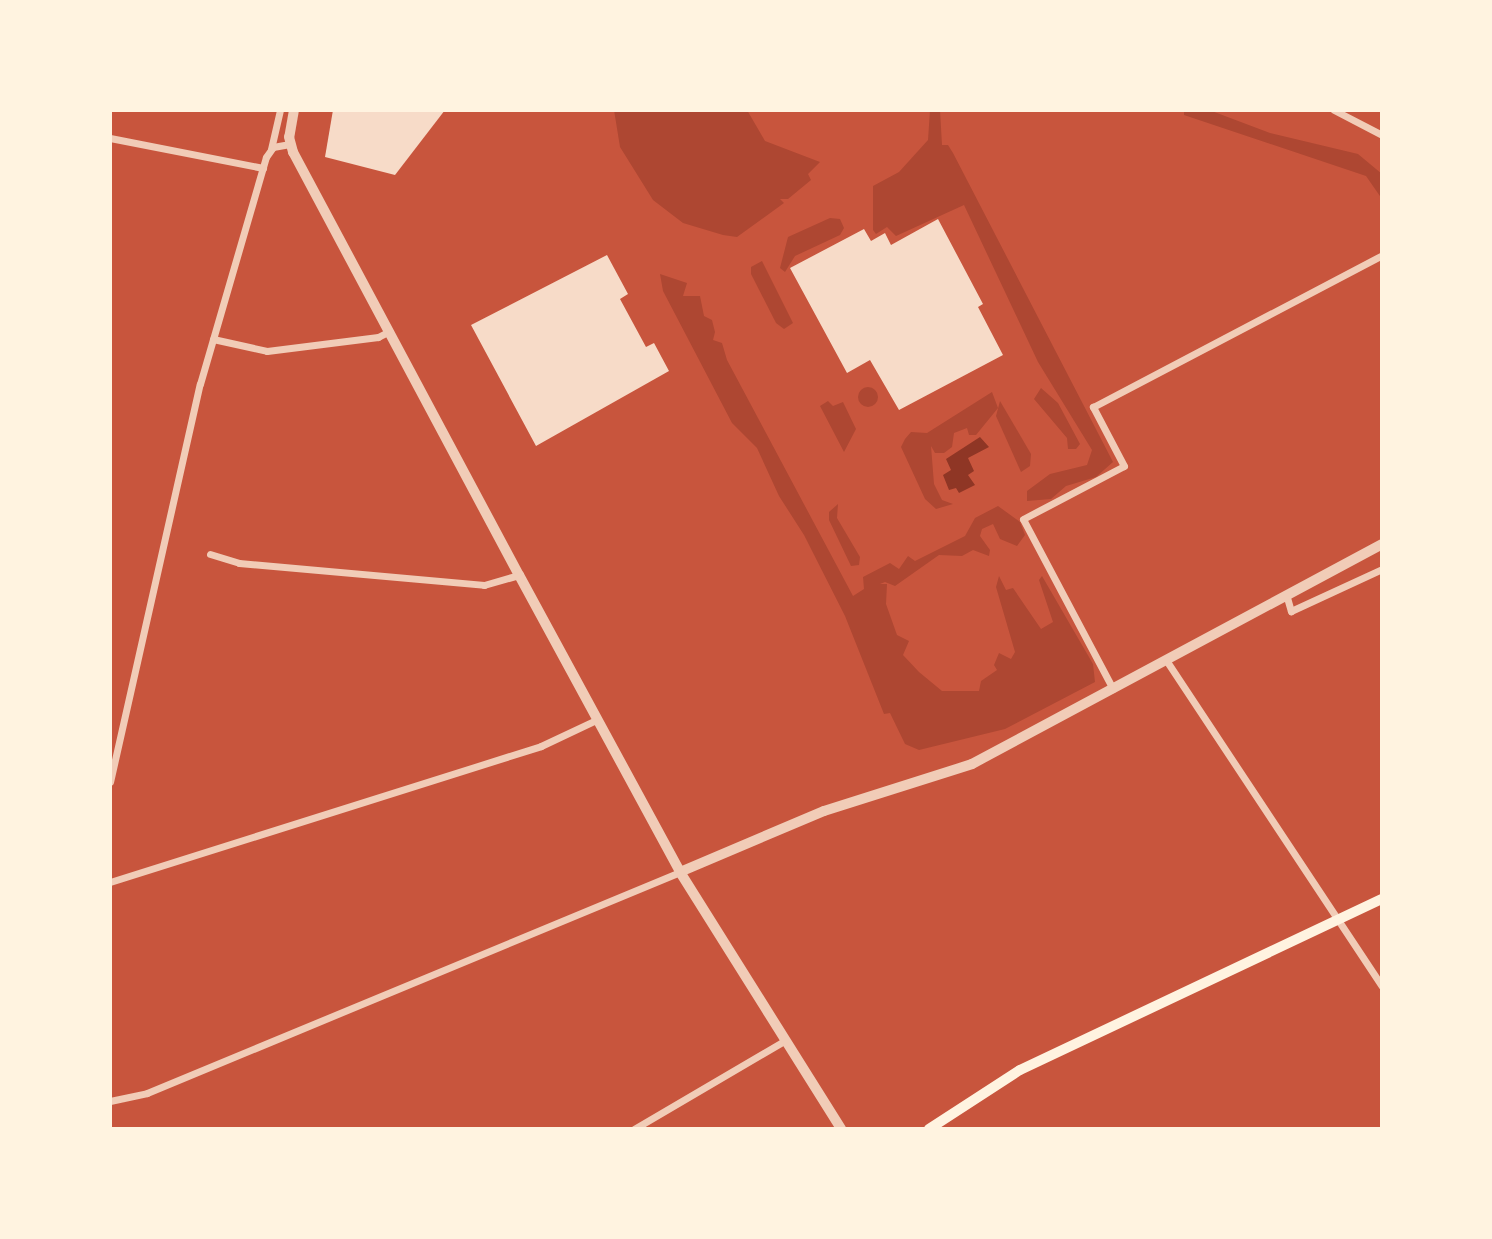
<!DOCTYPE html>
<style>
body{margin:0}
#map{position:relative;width:1492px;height:1239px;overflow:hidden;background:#c8553d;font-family:Figtree,sans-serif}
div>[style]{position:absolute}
.green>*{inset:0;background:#ae4732}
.round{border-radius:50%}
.water>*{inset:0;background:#8f3625}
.building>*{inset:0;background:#f7dbc8}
.minor>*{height:7px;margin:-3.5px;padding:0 3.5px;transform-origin:3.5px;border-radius:3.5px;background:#f1ccb7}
.tertiary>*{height:10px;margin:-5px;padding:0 5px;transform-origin:5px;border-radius:5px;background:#f1ccb7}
.secondary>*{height:10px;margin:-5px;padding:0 5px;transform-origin:5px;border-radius:5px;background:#fff3e0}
span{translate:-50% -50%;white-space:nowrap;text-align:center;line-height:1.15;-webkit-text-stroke:6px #fff3e0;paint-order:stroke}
.frame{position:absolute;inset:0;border:112px solid #fff3e0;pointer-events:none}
</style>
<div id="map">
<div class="green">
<div style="clip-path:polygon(614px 110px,747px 110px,765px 141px,820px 162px,808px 174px,811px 180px,788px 199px,780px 199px,784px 203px,737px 237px,723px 235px,683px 223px,653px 200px,620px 147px)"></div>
<div style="clip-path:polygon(930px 110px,940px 110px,942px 145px,948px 145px,953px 153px,1113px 462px,1096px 477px,1066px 486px,1051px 499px,1027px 501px,1027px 491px,1050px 474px,1087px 465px,1092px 450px,1038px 362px,964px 205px,896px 236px,887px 227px,876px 234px,873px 230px,873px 186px,899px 172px,928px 140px)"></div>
<div style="clip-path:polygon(1184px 110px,1209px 110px,1270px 133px,1358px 154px,1382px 174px,1382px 199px,1366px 176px,1184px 115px)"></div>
<div style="clip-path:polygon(830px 218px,840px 219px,844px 228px,840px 235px,795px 256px,785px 272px,780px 268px,788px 237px)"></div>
<div style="clip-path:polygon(762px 261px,793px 323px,784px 329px,776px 323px,751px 274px,751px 267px)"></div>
<div style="clip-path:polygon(660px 274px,687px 283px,683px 296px,700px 296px,704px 316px,712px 320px,715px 332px,713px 340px,722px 343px,727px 360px,853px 596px,864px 589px,863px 577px,890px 563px,899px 569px,908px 556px,915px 561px,965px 536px,975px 518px,998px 506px,1020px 522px,1025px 535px,1017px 546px,1000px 539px,993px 524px,982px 529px,980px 536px,990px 550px,989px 556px,973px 550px,962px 556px,939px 555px,895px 586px,885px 582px,880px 584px,887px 584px,886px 604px,897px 635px,909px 641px,903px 655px,919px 672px,942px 691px,979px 691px,981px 681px,997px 670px,994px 665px,999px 653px,1011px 659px,1015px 652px,996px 587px,999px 576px,1006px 590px,1013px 588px,1041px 629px,1053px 622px,1039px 580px,1042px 576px,1093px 664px,1095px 682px,1005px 729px,919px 750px,905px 744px,890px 713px,884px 714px,845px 616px,804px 535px,779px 496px,757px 448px,732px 423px,663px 291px)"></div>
<div class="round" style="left:858px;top:387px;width:20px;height:20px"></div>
<div style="clip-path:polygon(1041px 388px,1058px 403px,1080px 444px,1076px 449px,1068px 449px,1067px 438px,1034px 399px)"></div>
<div style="clip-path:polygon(992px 392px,998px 408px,976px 435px,969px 435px,967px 428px,954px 433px,952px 447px,944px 453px,935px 453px,931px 446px,934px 484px,942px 500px,953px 504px,936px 509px,925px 499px,901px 447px,905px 439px,911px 432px,927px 433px)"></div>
<div style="clip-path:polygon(828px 401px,833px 406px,843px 402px,856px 429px,844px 452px,820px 406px)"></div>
<div style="clip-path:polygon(1000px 401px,1031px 454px,1030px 466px,1021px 472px,996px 416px)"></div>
<div style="clip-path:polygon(838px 504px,837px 518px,860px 557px,859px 565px,851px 566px,829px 520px,829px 512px)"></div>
</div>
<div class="water">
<div style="clip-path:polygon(980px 437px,989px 447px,968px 458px,974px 471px,968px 475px,975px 485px,959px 493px,956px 488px,949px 490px,943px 475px,951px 470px,946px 459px)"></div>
</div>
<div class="building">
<div style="clip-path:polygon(333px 110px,445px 110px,395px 175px,325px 157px)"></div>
<div style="clip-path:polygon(938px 219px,983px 304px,978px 307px,1003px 355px,899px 410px,870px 360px,847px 373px,790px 268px,864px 229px,871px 241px,885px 233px,891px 245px)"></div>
<div style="clip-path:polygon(607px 255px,628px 294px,620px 299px,646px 347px,654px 343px,669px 371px,536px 446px,471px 325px)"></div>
</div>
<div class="minor">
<div style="left:1334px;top:110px;width:54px;rotate:27.5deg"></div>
<div style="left:110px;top:138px;width:156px;rotate:11.1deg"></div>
<div style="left:271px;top:149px;width:40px;rotate:-77deg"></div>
<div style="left:213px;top:339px;width:55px;rotate:12.5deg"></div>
<div style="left:267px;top:351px;width:112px;rotate:-7.2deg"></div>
<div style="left:378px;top:337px;width:13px;rotate:-27deg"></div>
<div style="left:210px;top:554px;width:30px;rotate:17deg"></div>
<div style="left:239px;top:563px;width:246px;rotate:5.1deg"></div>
<div style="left:484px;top:585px;width:36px;rotate:-16deg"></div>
<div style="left:1286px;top:594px;width:18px;rotate:74deg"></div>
<div style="left:1291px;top:611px;width:100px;rotate:-24.8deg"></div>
<div style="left:1166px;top:660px;width:391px;rotate:56.5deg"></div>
<div style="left:1113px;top:689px;width:192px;rotate:-117.9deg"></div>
<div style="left:1023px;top:519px;width:114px;rotate:-27.7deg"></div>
<div style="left:1124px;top:466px;width:67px;rotate:-117.7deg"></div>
<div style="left:1093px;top:407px;width:327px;rotate:-27.7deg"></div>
<div style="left:110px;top:782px;width:408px;rotate:-77.3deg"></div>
<div style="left:200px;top:384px;width:236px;rotate:-73.8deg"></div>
<div style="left:266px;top:157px;width:12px;rotate:-55deg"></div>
<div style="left:273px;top:147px;width:17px;rotate:-10deg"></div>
<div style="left:110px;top:882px;width:452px;rotate:-17.5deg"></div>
<div style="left:541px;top:746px;width:63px;rotate:-25.3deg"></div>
<div style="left:110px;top:1101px;width:38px;rotate:-12deg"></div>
<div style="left:147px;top:1093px;width:577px;rotate:-22.52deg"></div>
<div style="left:634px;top:1129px;width:174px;rotate:-30.4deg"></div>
</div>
<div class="tertiary">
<div style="left:294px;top:110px;width:27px;rotate:100deg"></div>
<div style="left:289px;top:137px;width:16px;rotate:75deg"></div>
<div style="left:293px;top:152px;width:480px;rotate:61.9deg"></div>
<div style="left:519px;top:575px;width:338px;rotate:61.5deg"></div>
<div style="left:680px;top:872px;width:303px;rotate:57.9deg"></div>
<div style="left:680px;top:872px;width:156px;rotate:-23deg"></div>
<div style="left:824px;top:811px;width:155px;rotate:-17.6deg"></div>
<div style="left:972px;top:764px;width:465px;rotate:-28.2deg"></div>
</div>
<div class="secondary">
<div style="left:929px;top:1129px;width:108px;rotate:-33deg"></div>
<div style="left:1020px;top:1070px;width:400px;rotate:-25.3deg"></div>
</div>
<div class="frame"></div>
</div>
